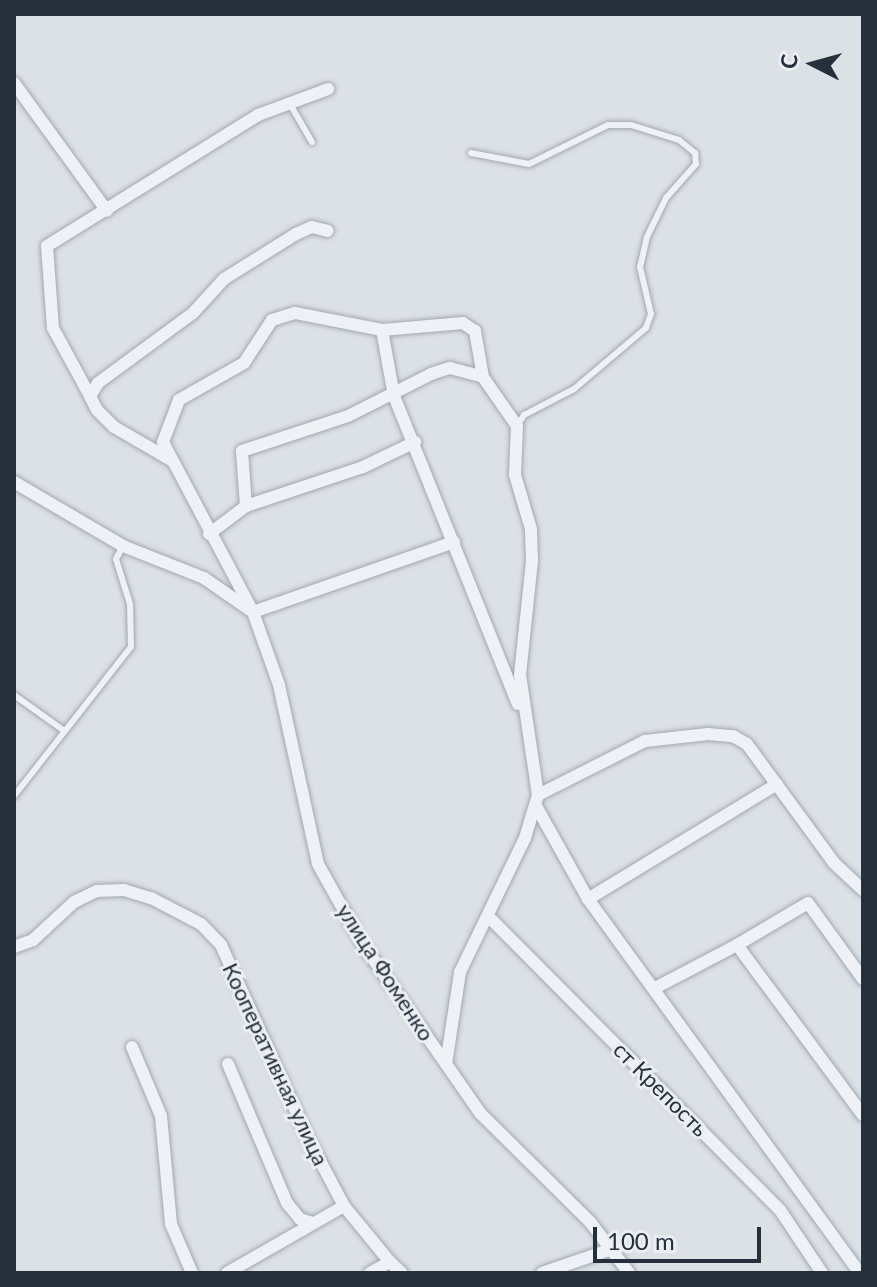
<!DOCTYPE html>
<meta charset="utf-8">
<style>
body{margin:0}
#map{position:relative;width:877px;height:1287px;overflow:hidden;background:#dce1e6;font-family:Lato,sans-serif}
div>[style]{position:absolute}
.roads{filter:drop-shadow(0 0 2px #a2a8b0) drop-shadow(0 0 2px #a2a8b0)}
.service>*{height:6px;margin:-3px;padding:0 3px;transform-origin:3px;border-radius:3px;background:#eef1f5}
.minor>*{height:12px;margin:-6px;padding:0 6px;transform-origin:6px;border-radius:6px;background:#eef1f5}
span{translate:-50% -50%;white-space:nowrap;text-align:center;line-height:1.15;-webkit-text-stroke:6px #ebeff4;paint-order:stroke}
.street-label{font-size:22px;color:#262f3c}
.frame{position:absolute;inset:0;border:16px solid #262f3c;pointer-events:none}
.north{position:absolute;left:773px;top:24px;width:80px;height:80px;-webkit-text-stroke:6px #ebeff4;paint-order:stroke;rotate:276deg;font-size:22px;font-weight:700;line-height:32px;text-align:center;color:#262f3c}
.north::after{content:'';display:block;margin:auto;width:28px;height:36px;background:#262f3c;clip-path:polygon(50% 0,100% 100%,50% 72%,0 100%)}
.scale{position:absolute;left:593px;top:1227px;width:168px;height:36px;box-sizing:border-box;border:4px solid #262f3c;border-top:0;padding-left:10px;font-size:24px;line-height:28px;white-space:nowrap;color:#262f3c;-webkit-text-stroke:6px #ebeff4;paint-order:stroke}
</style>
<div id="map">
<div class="roads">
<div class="service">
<div style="left:290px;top:104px;width:44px;rotate:59.9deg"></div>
<div style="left:471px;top:153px;width:59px;rotate:10.7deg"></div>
<div style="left:529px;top:164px;width:88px;rotate:-26.3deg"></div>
<div style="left:608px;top:125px;width:23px"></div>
<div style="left:631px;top:125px;width:50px;rotate:17.4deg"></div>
<div style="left:679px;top:140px;width:21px;rotate:39deg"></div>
<div style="left:695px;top:153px;width:11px;rotate:85deg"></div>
<div style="left:696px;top:164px;width:45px;rotate:131.4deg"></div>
<div style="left:666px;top:198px;width:43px;rotate:116deg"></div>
<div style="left:647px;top:237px;width:31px;rotate:103deg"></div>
<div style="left:640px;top:267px;width:48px;rotate:76.8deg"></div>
<div style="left:651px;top:314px;width:15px;rotate:110deg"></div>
<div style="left:646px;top:328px;width:94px;rotate:139.7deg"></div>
<div style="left:574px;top:389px;width:56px;rotate:152.5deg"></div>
<div style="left:524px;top:415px;width:13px;rotate:122deg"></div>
<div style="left:14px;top:695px;width:60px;rotate:35.5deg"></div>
<div style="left:14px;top:796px;width:189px;rotate:-51.9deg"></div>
<div style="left:131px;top:647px;width:43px;rotate:-91.3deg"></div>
<div style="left:130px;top:604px;width:47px;rotate:-107.3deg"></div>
<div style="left:116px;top:559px;width:15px;rotate:-62deg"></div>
</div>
<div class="minor">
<div style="left:14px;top:83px;width:158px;rotate:54deg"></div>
<div style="left:382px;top:330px;width:67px;rotate:79.7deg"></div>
<div style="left:394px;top:396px;width:332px;rotate:68.1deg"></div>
<div style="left:90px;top:396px;width:77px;rotate:-118.6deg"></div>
<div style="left:53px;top:328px;width:82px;rotate:-94.2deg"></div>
<div style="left:47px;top:246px;width:248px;rotate:-31.8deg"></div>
<div style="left:258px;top:115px;width:75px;rotate:-20.4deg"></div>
<div style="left:171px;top:460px;width:66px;rotate:-149.9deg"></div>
<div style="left:114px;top:427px;width:24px;rotate:-135deg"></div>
<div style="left:97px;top:410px;width:16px;rotate:-117deg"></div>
<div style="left:90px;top:396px;width:15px;rotate:-58deg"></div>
<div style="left:98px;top:383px;width:118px;rotate:-36.4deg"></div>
<div style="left:193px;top:313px;width:46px;rotate:-47.6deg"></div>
<div style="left:224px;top:279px;width:85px;rotate:-32deg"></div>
<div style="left:296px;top:234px;width:17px;rotate:-24deg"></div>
<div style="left:312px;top:227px;width:16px;rotate:14deg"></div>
<div style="left:14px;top:482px;width:126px;rotate:30.4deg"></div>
<div style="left:123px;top:546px;width:87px;rotate:21.6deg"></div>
<div style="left:204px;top:578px;width:56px;rotate:34.8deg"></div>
<div style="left:246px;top:506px;width:55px;rotate:-94.2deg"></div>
<div style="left:242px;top:451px;width:112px;rotate:-18.3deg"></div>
<div style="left:348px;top:416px;width:93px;rotate:-26.8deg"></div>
<div style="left:431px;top:374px;width:20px;rotate:-18deg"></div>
<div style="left:450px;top:368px;width:34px;rotate:15deg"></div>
<div style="left:209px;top:534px;width:46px;rotate:-37.1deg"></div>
<div style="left:246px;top:506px;width:123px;rotate:-18.4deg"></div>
<div style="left:363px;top:467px;width:58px;rotate:-25.7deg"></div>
<div style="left:253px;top:612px;width:213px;rotate:-19.2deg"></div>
<div style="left:538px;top:795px;width:121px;rotate:-98.5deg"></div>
<div style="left:520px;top:675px;width:116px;rotate:-84deg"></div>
<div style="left:532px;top:560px;width:31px;rotate:-92deg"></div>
<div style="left:531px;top:529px;width:56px;rotate:-106.5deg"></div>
<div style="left:515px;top:475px;width:49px;rotate:-87.7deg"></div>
<div style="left:517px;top:426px;width:60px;rotate:-124.8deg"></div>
<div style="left:483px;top:377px;width:47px;rotate:-99.9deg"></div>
<div style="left:475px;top:331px;width:14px;rotate:-146deg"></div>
<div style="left:463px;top:323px;width:81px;rotate:175.1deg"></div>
<div style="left:382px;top:330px;width:89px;rotate:-168.9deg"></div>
<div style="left:295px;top:313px;width:24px;rotate:163deg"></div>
<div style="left:272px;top:320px;width:51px;rotate:123.1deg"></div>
<div style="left:244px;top:363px;width:75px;rotate:150.4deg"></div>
<div style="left:179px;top:400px;width:45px;rotate:110.9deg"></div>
<div style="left:163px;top:442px;width:192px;rotate:62.1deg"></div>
<div style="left:253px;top:612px;width:77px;rotate:70.4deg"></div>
<div style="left:279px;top:685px;width:183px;rotate:77.7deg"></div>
<div style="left:318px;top:864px;width:90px;rotate:60.9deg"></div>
<div style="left:362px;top:943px;width:207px;rotate:55.2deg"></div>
<div style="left:480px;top:1113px;width:156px;rotate:44.7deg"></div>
<div style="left:591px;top:1223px;width:63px;rotate:52.8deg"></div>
<div style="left:536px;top:806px;width:107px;rotate:60.8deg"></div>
<div style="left:588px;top:899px;width:462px;rotate:54deg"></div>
<div style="left:588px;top:899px;width:221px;rotate:-31.3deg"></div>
<div style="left:488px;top:916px;width:414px;rotate:45.2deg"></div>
<div style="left:780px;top:1210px;width:76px;rotate:56.3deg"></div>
<div style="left:737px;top:945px;width:82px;rotate:-30.6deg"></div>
<div style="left:808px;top:903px;width:94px;rotate:54.1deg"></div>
<div style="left:14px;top:947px;width:20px;rotate:-20deg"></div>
<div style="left:33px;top:940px;width:56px;rotate:-42.8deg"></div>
<div style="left:74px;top:902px;width:25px;rotate:-26deg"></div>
<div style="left:97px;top:891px;width:27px;rotate:-2deg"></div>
<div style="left:124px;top:890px;width:28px;rotate:17deg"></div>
<div style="left:151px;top:898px;width:56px;rotate:27.5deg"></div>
<div style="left:201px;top:924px;width:29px;rotate:46deg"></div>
<div style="left:221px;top:945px;width:212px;rotate:65.7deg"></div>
<div style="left:308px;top:1138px;width:77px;rotate:62.1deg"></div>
<div style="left:344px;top:1206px;width:72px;rotate:50.6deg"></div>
<div style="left:655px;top:988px;width:93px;rotate:-27.7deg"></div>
<div style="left:737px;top:945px;width:212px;rotate:53.5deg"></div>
<div style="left:132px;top:1047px;width:75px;rotate:67.2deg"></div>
<div style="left:161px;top:1116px;width:108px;rotate:84.7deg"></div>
<div style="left:171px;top:1224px;width:53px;rotate:66.8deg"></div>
<div style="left:228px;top:1064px;width:151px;rotate:67deg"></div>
<div style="left:287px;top:1203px;width:21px;rotate:51deg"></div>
<div style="left:300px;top:1219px;width:13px;rotate:18deg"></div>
<div style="left:446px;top:1064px;width:93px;rotate:-81.3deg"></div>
<div style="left:460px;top:972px;width:149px;rotate:-64.1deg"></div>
<div style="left:525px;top:838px;width:45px;rotate:-73.2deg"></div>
<div style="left:538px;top:795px;width:120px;rotate:-26.8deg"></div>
<div style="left:645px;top:741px;width:63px;rotate:-6.3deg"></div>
<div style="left:708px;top:734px;width:25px;rotate:5deg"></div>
<div style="left:733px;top:736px;width:16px;rotate:30deg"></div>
<div style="left:747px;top:744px;width:147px;rotate:53.8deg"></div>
<div style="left:834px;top:863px;width:40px;rotate:43deg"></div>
<div style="left:227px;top:1273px;width:135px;rotate:-29.8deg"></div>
<div style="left:370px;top:1273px;width:23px;rotate:-29deg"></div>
<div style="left:390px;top:1262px;width:16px;rotate:43deg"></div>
<div style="left:542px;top:1273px;width:74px;rotate:-18.9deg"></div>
</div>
</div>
<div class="street-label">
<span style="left:386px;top:972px;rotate:57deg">улица Фоменко</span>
<span style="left:276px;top:1064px;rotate:65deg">Кооперативная улица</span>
<span style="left:661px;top:1089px;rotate:45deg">ст Крепость</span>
</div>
<div class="frame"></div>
<div class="north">С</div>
<div class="scale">100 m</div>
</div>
